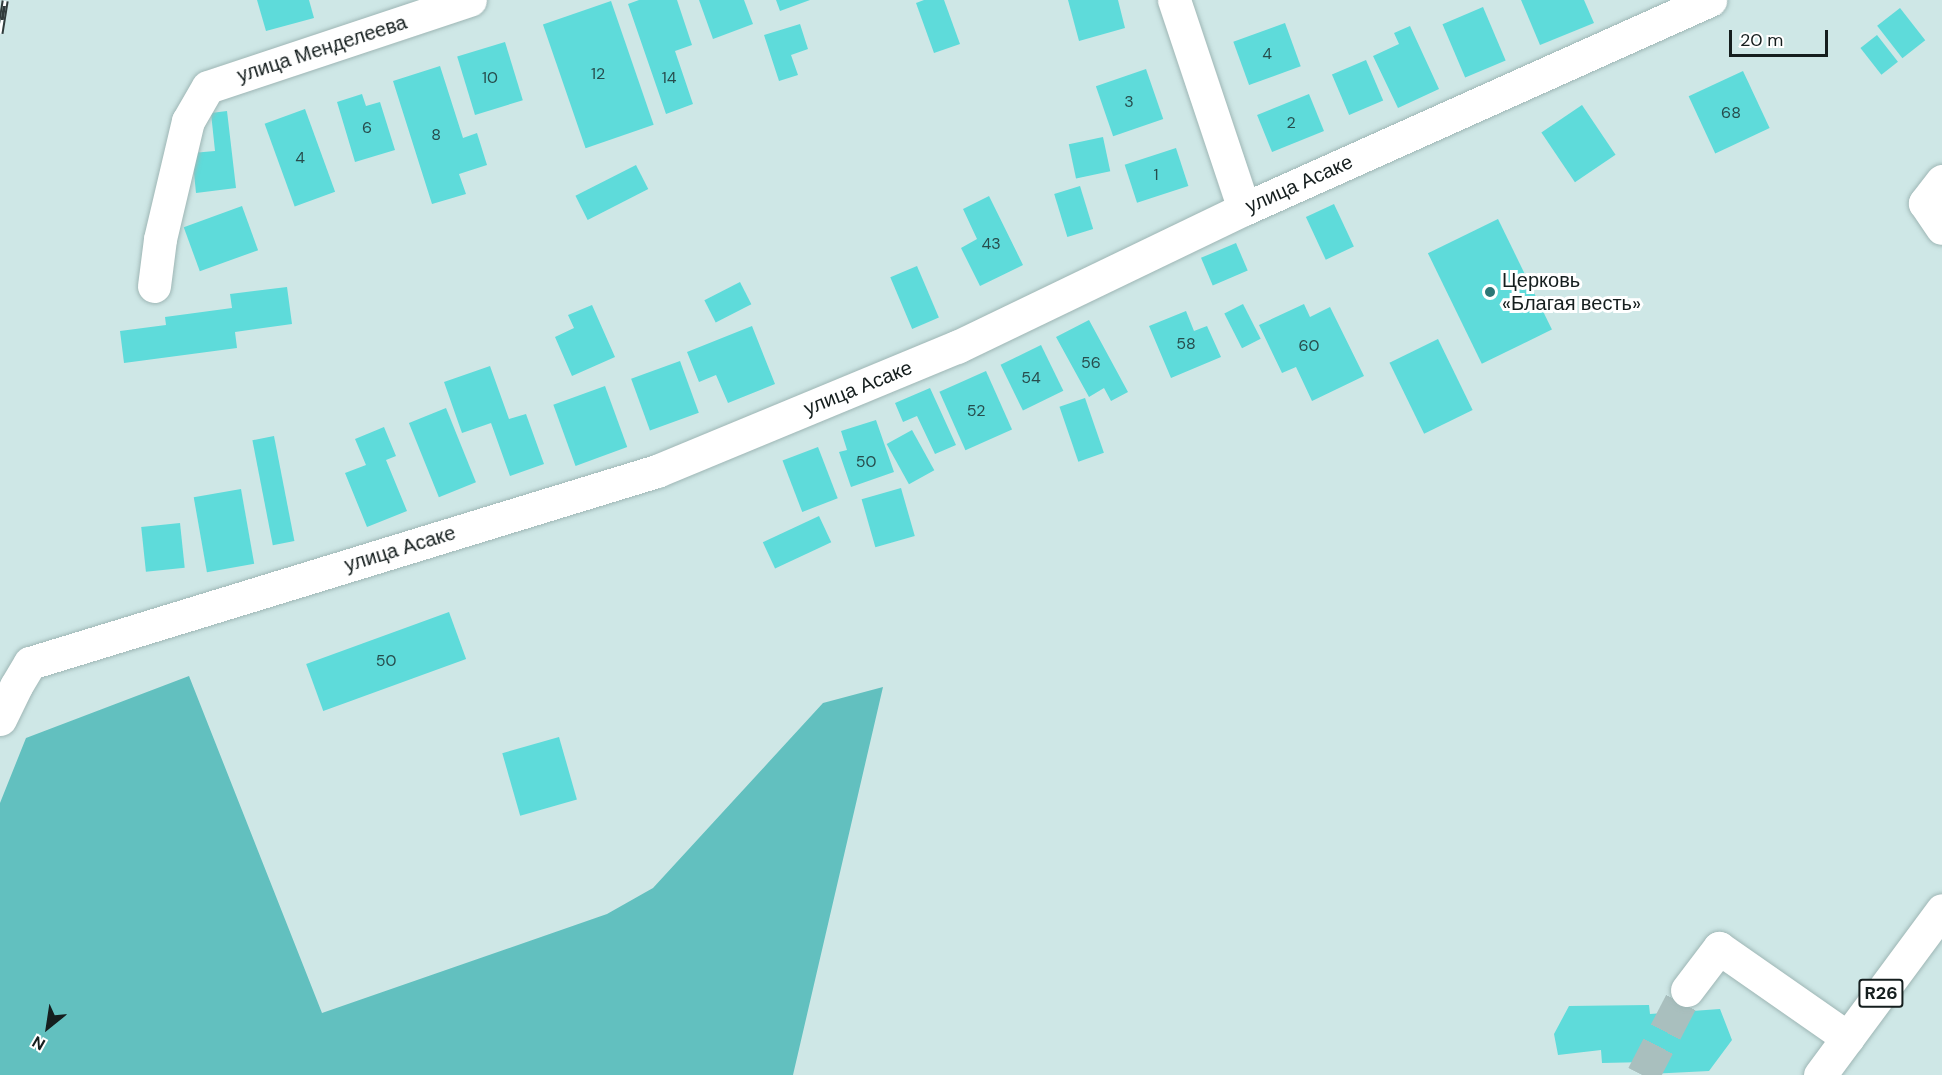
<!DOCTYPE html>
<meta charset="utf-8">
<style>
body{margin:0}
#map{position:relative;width:1942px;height:1075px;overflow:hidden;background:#cee7e6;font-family:"DM Sans",sans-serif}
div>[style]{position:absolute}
.green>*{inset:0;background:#62c0bf}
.building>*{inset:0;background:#5edbda;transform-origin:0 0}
.minor-tunnel>*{height:33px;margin-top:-16.5px;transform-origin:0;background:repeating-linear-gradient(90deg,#a9bfbe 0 33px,transparent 0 49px)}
.roads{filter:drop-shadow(0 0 2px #9eb6b5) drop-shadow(0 0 2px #9eb6b5)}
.minor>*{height:33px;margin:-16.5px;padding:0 16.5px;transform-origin:16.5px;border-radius:16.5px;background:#fff}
.major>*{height:33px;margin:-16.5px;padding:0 16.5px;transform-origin:16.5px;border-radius:16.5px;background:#fff}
.rail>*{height:7px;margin-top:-3.5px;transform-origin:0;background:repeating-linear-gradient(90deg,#fff 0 14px,#303b3b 0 28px);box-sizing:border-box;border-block:2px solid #303b3b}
.dots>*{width:16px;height:16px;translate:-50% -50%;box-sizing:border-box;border:3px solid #fff;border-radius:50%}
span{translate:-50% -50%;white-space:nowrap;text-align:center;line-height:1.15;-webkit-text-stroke:6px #fff;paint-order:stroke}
.number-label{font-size:16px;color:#274d4d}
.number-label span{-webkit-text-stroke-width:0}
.shield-label span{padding:2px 4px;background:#fff;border:2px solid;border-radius:4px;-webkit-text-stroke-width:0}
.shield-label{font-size:18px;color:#151e1e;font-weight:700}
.street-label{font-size:20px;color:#151e1e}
.poi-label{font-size:20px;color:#151e1e}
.left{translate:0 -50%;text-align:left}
.north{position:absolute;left:18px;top:997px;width:60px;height:60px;-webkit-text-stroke:4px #fff;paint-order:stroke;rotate:210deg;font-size:16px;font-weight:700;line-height:24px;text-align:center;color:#151e1e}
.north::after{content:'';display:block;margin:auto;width:21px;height:27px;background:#151e1e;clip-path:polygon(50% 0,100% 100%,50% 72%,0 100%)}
.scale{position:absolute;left:1729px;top:30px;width:99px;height:27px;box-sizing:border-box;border:3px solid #151e1e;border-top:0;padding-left:8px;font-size:18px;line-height:21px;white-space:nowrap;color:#151e1e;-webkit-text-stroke:4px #fff;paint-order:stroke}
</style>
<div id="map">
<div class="green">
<div style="clip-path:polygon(189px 676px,322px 1013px,607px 914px,653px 888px,823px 703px,883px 687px,793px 1075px,0 1075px,0 803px,26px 738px)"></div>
</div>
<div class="building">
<div style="clip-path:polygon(257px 0,309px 0,314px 18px,266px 31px)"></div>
<div style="clip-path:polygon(639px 0,677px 0,692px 45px,675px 51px,693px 104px,666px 114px,628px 4px)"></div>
<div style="clip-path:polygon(699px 0,744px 0,753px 24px,713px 39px)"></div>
<div style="clip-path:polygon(776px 0,810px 0,780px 11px)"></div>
<div style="clip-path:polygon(924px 0,944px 0,960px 44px,934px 53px,916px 3px)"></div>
<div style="clip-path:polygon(1068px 0,1118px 0,1125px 28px,1079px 41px)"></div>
<div style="clip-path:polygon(1521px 0,1584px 0,1594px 23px,1540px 45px)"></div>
<div style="left:611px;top:1px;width:131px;height:72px;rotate:71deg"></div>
<div style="left:1483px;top:7px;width:58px;height:44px;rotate:67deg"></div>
<div style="left:1900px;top:8px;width:41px;height:29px;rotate:52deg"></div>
<div style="left:1285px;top:23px;width:46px;height:55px;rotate:70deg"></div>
<div style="clip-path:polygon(800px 24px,808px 49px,791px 55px,798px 75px,779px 81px,764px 35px)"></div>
<div style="clip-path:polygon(1410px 26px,1439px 89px,1398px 108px,1373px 56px,1399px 44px,1394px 33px)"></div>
<div style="left:1877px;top:35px;width:34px;height:21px;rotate:52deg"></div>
<div style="left:505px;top:42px;width:61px;height:50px;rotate:73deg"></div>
<div style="left:1366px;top:60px;width:44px;height:37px;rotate:67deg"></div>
<div style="clip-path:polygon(440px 66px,463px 138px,477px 133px,487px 165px,459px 174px,466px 194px,432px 204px,393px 81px)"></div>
<div style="left:1146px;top:69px;width:53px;height:53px;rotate:71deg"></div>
<div style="left:1743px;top:71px;width:63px;height:60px;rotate:65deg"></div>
<div style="clip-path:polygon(362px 94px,366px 106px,380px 102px,395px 150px,355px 162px,337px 102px)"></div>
<div style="left:1309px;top:94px;width:40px;height:56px;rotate:68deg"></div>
<div style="left:1582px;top:105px;width:60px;height:49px;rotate:56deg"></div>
<div style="left:305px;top:109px;width:88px;height:43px;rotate:70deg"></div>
<div style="clip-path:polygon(227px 111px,236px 188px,196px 193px,192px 153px,215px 151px,211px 113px)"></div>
<div style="left:1103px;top:137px;width:35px;height:35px;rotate:78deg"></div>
<div style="left:1176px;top:148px;width:40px;height:54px;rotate:72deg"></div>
<div style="left:636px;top:165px;width:27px;height:68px;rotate:63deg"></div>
<div style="left:1080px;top:186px;width:45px;height:27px;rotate:73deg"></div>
<div style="clip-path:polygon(989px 196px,1023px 265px,980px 286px,961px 248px,977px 239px,963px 209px)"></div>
<div style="left:1334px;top:204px;width:47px;height:31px;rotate:65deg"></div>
<div style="left:242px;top:206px;width:47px;height:62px;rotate:70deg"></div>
<div style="left:1498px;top:219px;width:123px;height:78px;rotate:64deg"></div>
<div style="left:1236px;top:243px;width:30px;height:38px;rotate:67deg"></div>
<div style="left:917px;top:266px;width:56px;height:29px;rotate:67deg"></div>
<div style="left:740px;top:282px;width:25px;height:40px;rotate:63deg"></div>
<div style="clip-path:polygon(287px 287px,292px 324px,235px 332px,237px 348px,124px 363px,120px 331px,166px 325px,165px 317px,232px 308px,230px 294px)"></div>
<div style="left:1243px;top:304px;width:39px;height:21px;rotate:63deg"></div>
<div style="clip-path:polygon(1304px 304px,1310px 317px,1330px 307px,1364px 376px,1312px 401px,1296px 367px,1282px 373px,1259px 325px)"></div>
<div style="clip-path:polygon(592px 305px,615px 357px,572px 376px,555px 337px,574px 328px,568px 315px)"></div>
<div style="clip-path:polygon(1186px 311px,1194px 331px,1207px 326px,1221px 357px,1171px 378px,1149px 326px)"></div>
<div style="clip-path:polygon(1089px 320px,1128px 392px,1111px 401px,1104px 388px,1089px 397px,1056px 337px)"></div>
<div style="clip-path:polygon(752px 326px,775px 384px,728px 403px,716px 375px,699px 382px,687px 352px)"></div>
<div style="left:1438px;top:339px;width:79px;height:54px;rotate:64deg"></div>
<div style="left:1041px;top:345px;width:51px;height:45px;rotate:64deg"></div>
<div style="left:680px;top:361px;width:55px;height:52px;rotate:70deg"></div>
<div style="clip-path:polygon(490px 366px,509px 419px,526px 414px,544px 464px,510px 476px,491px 423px,462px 433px,444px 382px)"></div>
<div style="left:986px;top:371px;width:64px;height:51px;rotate:66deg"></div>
<div style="left:605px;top:386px;width:65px;height:55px;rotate:70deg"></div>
<div style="clip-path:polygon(930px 388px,956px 445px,935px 454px,917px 416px,903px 422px,895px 403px)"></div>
<div style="left:1085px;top:398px;width:58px;height:27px;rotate:71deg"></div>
<div style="left:446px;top:408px;width:80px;height:40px;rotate:68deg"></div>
<div style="clip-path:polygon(876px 420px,894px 472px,851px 487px,839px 452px,847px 450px,841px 431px)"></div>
<div style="clip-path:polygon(384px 427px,396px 456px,386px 460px,407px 511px,367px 527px,345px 473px,366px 465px,355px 439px)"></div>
<div style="left:912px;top:430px;width:46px;height:29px;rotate:61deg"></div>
<div style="left:274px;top:436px;width:107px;height:22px;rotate:79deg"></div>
<div style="left:818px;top:447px;width:55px;height:38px;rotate:69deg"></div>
<div style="left:901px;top:488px;width:50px;height:41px;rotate:74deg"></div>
<div style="left:241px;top:489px;width:76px;height:48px;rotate:80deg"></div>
<div style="left:819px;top:516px;width:29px;height:62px;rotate:65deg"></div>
<div style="left:180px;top:523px;width:45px;height:39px;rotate:84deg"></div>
<div style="left:449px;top:612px;width:50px;height:152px;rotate:70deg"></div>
<div style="left:559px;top:737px;width:65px;height:59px;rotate:74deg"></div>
<div style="clip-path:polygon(1649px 1005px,1650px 1014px,1720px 1009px,1732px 1040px,1709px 1071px,1649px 1074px,1647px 1062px,1602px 1063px,1601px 1050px,1558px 1055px,1554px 1034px,1569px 1006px)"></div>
</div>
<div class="minor-tunnel">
<div style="left:1643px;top:1075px;width:96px;rotate:-62.6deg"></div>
</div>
<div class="roads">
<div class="minor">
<div style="left:1174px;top:0;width:220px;rotate:71.5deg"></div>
<div style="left:1942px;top:181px;width:28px;rotate:128deg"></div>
<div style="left:1925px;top:203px;width:30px;rotate:56deg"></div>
<div style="left:154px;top:286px;width:47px;rotate:-82.7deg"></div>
<div style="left:160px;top:239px;width:121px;rotate:-76.7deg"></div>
<div style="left:188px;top:121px;width:39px;rotate:-60deg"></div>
<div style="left:208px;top:87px;width:276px;rotate:-18.4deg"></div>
<div style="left:0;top:719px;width:37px;rotate:-64deg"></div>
<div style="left:16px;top:686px;width:27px;rotate:-59deg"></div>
<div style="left:30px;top:663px;width:656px;rotate:-17.03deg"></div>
<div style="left:657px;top:471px;width:325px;rotate:-22.5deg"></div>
<div style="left:957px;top:347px;width:318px;rotate:-25.7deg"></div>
<div style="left:1244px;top:209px;width:511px;rotate:-24.16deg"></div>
<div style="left:1687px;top:990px;width:53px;rotate:-52.7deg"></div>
<div style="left:1719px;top:948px;width:157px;rotate:34.9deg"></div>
</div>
<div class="major">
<div style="left:1820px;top:1075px;width:205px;rotate:-53.5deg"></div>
</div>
</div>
<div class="rail">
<div style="left:0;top:33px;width:33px;rotate:-81deg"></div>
</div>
<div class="dots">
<div style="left:1490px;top:292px;background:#2c7675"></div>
</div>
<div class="number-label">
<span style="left:1267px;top:54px">4</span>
<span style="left:598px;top:74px">12</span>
<span style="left:490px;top:78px">10</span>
<span style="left:669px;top:78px">14</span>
<span style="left:1129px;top:102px">3</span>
<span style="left:1731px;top:113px">68</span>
<span style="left:1291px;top:123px">2</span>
<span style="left:367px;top:128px">6</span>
<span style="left:436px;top:135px">8</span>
<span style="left:300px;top:158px">4</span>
<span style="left:1156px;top:175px">1</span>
<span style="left:991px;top:244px">43</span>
<span style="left:1186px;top:344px">58</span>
<span style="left:1309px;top:346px">60</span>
<span style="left:1091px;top:363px">56</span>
<span style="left:1031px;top:378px">54</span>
<span style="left:976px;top:411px">52</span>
<span style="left:866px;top:462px">50</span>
<span style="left:386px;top:661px">50</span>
</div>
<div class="shield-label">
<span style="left:1881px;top:993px">R26</span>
</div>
<div class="street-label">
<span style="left:322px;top:49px;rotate:-18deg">улица Менделеева</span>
<span style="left:1299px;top:184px;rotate:-24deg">улица Асаке</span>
<span style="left:858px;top:388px;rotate:-22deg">улица Асаке</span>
<span style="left:400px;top:549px;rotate:-17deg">улица Асаке</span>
</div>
<div class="poi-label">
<span class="left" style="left:1502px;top:292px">Церковь<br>«Благая весть»</span>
</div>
<div class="north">N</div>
<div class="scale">20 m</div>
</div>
